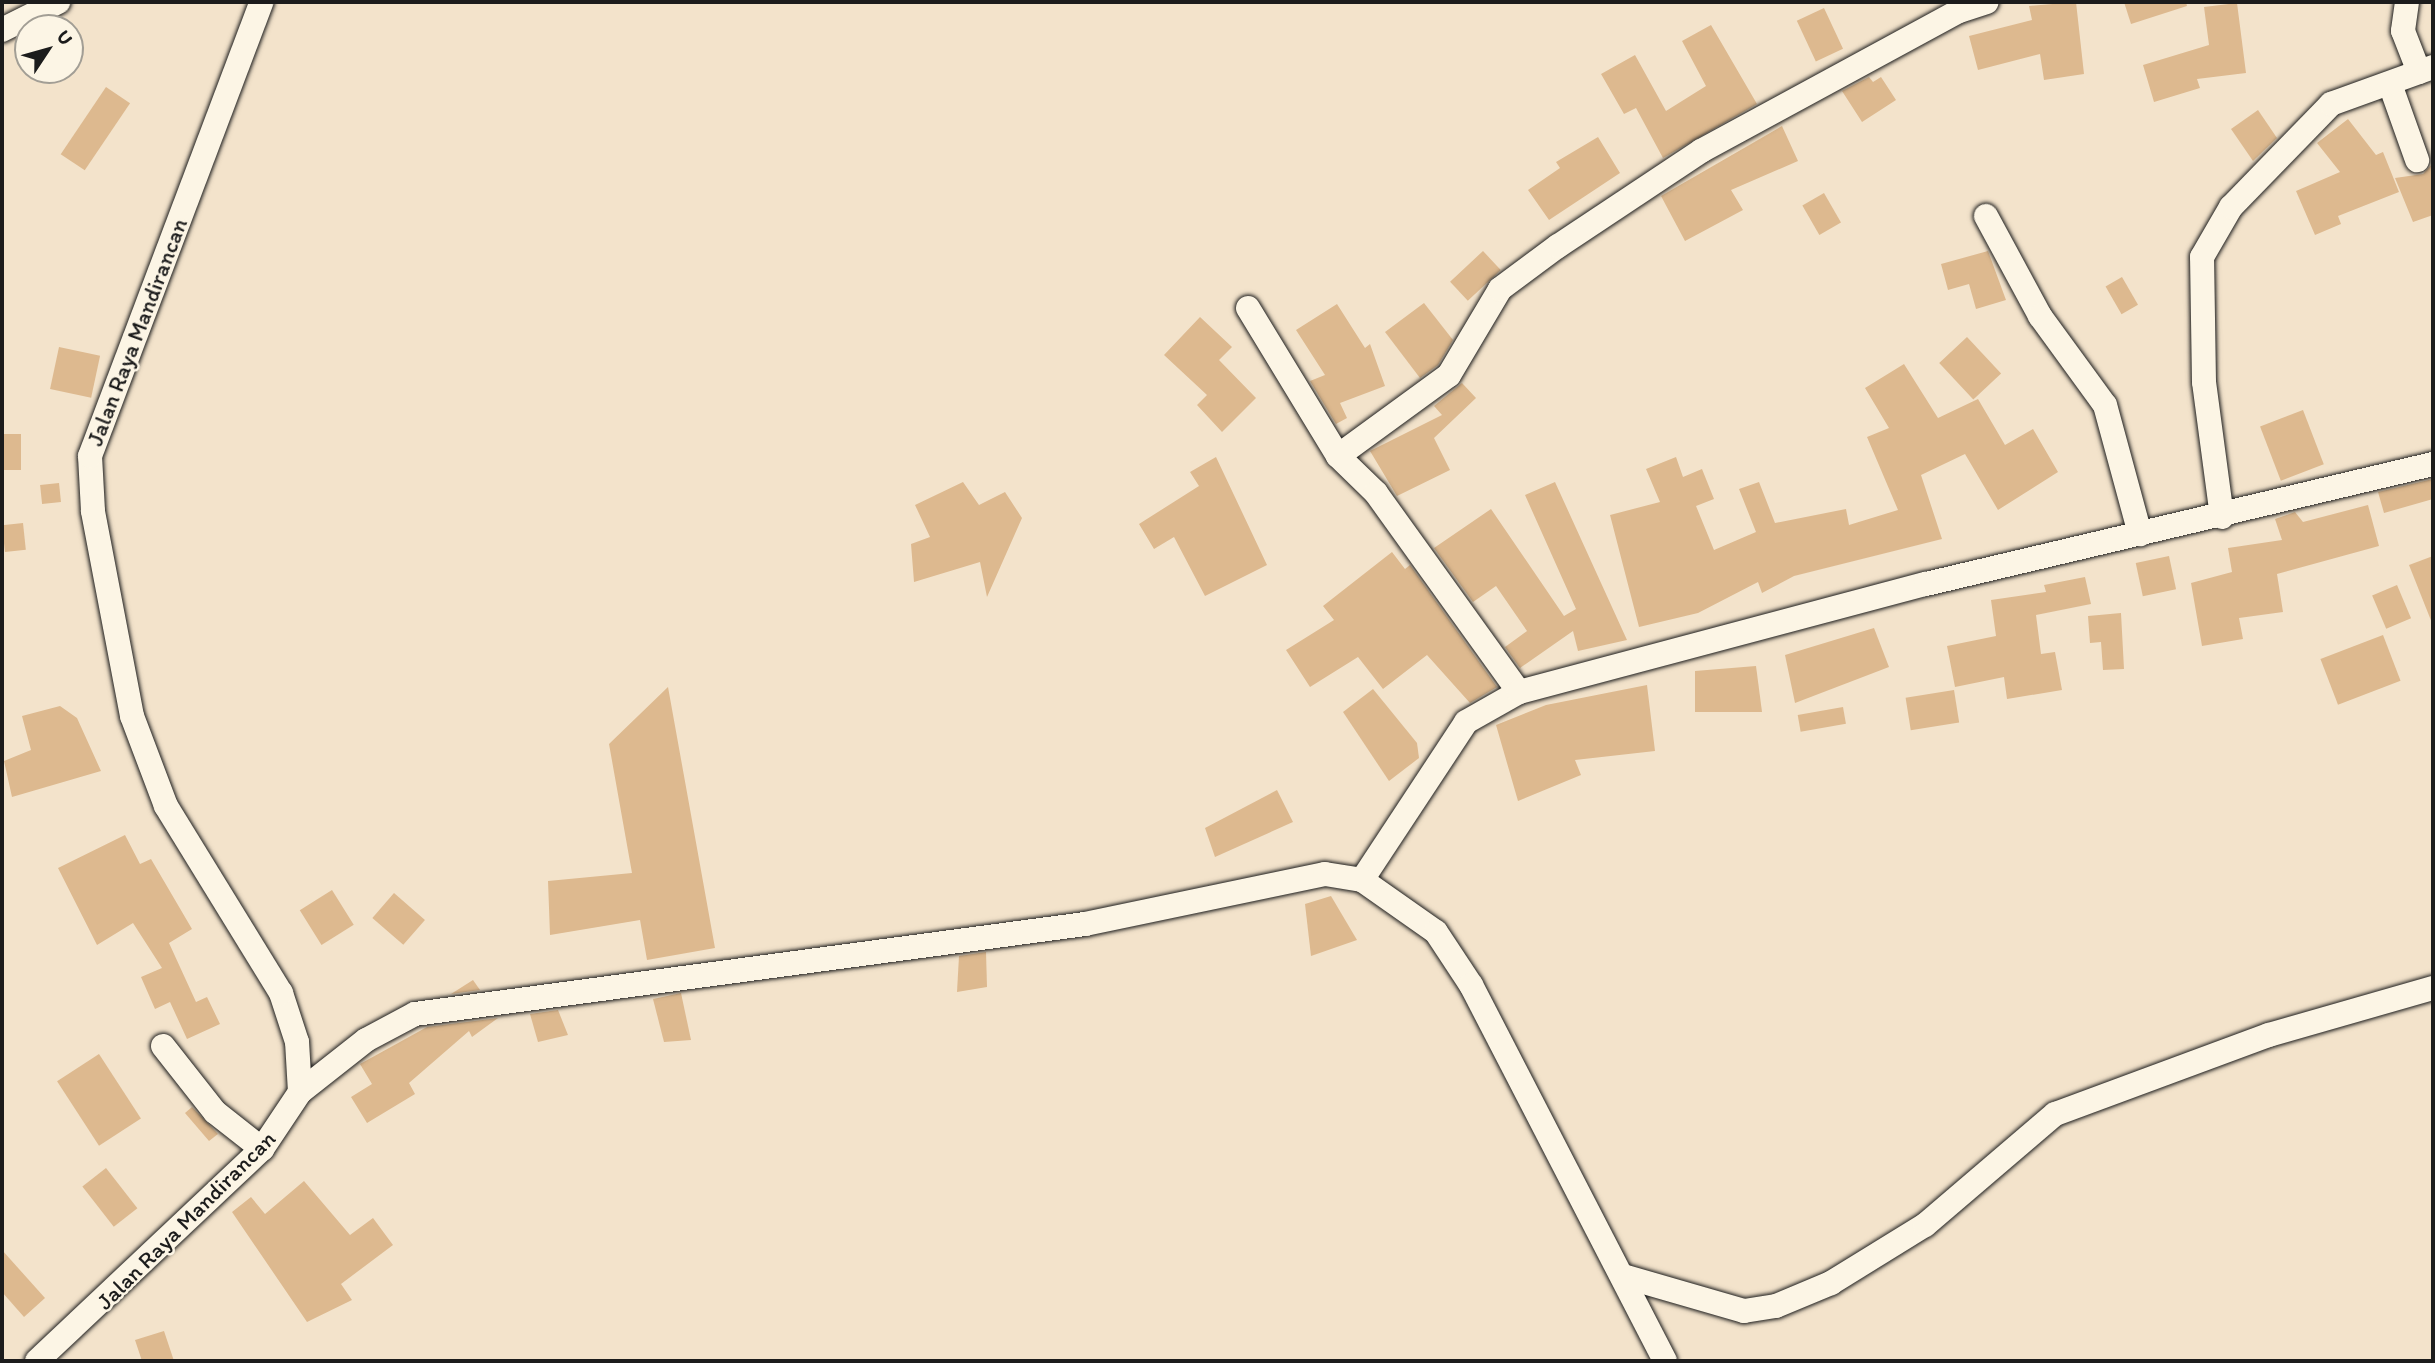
<!DOCTYPE html>
<style>
body{margin:0}
#map{position:relative;width:2435px;height:1363px;overflow:hidden;background:#f3e3cb;font-family:Itim,sans-serif}
div>[style]{position:absolute}
.building>*{inset:0;background:#ddb98f;transform-origin:0 0}
.roads{filter:drop-shadow(0 0 2px #1c1c1c) drop-shadow(0 0 2px #1c1c1c)}
.minor>*{height:24px;margin:-12px;padding:0 12px;transform-origin:12px;border-radius:12px;background:#fcf5e5}
span{translate:-50% -50%;white-space:nowrap;text-align:center;line-height:1.15;-webkit-text-stroke:5px #fcf5e5;paint-order:stroke}
.street-label{font-size:23px;color:#1c1c1c}
.frame{position:absolute;inset:0;border:4px solid #1c1c1c;pointer-events:none}
.north{position:absolute;left:14px;top:14px;width:70px;height:70px;box-sizing:border-box;background:#fcf5e5;border:2px solid #a29e95;border-radius:50%;rotate:54deg;font-size:19px;font-weight:700;line-height:28px;text-align:center;color:#1c1c1c}
.north::after{content:'';display:block;margin:auto;width:24px;height:32px;background:#1c1c1c;clip-path:polygon(50% 0,100% 100%,50% 72%,0 100%)}
</style>
<div id="map">
<div class="building">
<div style="clip-path:polygon(2076px 2px,2084px 74px,2044px 80px,2040px 54px,1978px 70px,1969px 36px,2032px 20px,2029px 6px)"></div>
<div style="clip-path:polygon(2124px 2px,2186px 2px,2187px 6px,2131px 24px)"></div>
<div style="clip-path:polygon(2237px 3px,2246px 73px,2197px 79px,2200px 88px,2154px 102px,2143px 65px,2209px 45px,2204px 7px)"></div>
<div style="left:1824px;top:8px;width:45px;height:30px;rotate:65deg"></div>
<div style="clip-path:polygon(1711px 25px,1757px 104px,1663px 158px,1636px 108px,1624px 114px,1601px 74px,1635px 55px,1666px 111px,1706px 86px,1682px 41px)"></div>
<div style="clip-path:polygon(1869px 77px,1873px 82px,1881px 77px,1896px 100px,1862px 122px,1842px 91px)"></div>
<div style="left:106px;top:87px;width:29px;height:81px;rotate:34deg"></div>
<div style="clip-path:polygon(2258px 110px,2277px 138px,2253px 161px,2231px 129px)"></div>
<div style="clip-path:polygon(2348px 119px,2376px 155px,2383px 152px,2399px 192px,2338px 216px,2341px 224px,2315px 235px,2296px 191px,2340px 172px,2317px 143px)"></div>
<div style="clip-path:polygon(1782px 126px,1798px 161px,1731px 190px,1743px 210px,1685px 241px,1661px 196px)"></div>
<div style="clip-path:polygon(1598px 137px,1620px 173px,1549px 220px,1528px 190px,1560px 168px,1556px 162px)"></div>
<div style="clip-path:polygon(2433px 163px,2433px 215px,2413px 222px,2395px 178px,2423px 174px)"></div>
<div style="left:1824px;top:193px;width:34px;height:25px;rotate:60deg"></div>
<div style="left:1483px;top:251px;width:26px;height:45px;rotate:47deg"></div>
<div style="clip-path:polygon(1988px 251px,2006px 300px,1976px 309px,1969px 284px,1948px 290px,1941px 264px)"></div>
<div style="left:2122px;top:277px;width:32px;height:19px;rotate:60deg"></div>
<div style="clip-path:polygon(1424px 303px,1453px 340px,1438px 365px,1420px 378px,1385px 332px)"></div>
<div style="clip-path:polygon(1337px 304px,1365px 348px,1370px 344px,1385px 386px,1340px 403px,1347px 418px,1336px 424px,1310px 381px,1325px 375px,1296px 330px)"></div>
<div style="clip-path:polygon(1200px 317px,1232px 347px,1219px 360px,1256px 398px,1222px 432px,1197px 405px,1207px 395px,1164px 355px)"></div>
<div style="left:1967px;top:337px;width:50px;height:38px;rotate:47deg"></div>
<div style="left:59px;top:347px;width:42px;height:43px;rotate:12deg"></div>
<div style="clip-path:polygon(1904px 364px,1938px 418px,1978px 399px,2005px 445px,2033px 429px,2058px 472px,1998px 510px,1965px 454px,1921px 475px,1942px 539px,1794px 576px,1762px 593px,1758px 582px,1698px 613px,1639px 627px,1610px 515px,1660px 502px,1646px 469px,1676px 457px,1683px 477px,1702px 469px,1714px 499px,1696px 506px,1714px 550px,1756px 532px,1739px 489px,1759px 482px,1775px 523px,1846px 509px,1849px 525px,1898px 510px,1867px 437px,1889px 428px,1865px 388px)"></div>
<div style="clip-path:polygon(1462px 383px,1476px 398px,1434px 438px,1450px 470px,1397px 496px,1370px 451px,1442px 415px,1434px 406px)"></div>
<div style="left:2303px;top:410px;width:58px;height:46px;rotate:69deg"></div>
<div style="left:2px;top:434px;width:19px;height:36px"></div>
<div style="clip-path:polygon(1216px 457px,1267px 565px,1205px 596px,1174px 537px,1154px 549px,1139px 524px,1199px 486px,1190px 472px)"></div>
<div style="clip-path:polygon(2433px 479px,2433px 499px,2384px 513px,2378px 492px)"></div>
<div style="clip-path:polygon(963px 482px,979px 505px,1005px 492px,1022px 518px,987px 597px,980px 562px,914px 582px,911px 544px,930px 537px,915px 505px)"></div>
<div style="clip-path:polygon(1555px 482px,1627px 640px,1578px 651px,1573px 631px,1520px 668px,1505px 647px,1527px 631px,1496px 586px,1473px 602px,1434px 548px,1491px 509px,1564px 616px,1576px 609px,1525px 495px)"></div>
<div style="left:59px;top:483px;width:19px;height:19px;rotate:84deg"></div>
<div style="clip-path:polygon(2368px 505px,2379px 546px,2277px 574px,2283px 612px,2239px 618px,2243px 639px,2202px 646px,2191px 583px,2232px 572px,2228px 548px,2282px 540px,2275px 519px,2295px 512px,2303px 522px)"></div>
<div style="left:23px;top:523px;width:27px;height:21px;rotate:84deg"></div>
<div style="clip-path:polygon(1392px 552px,1405px 569px,1410px 565px,1497px 687px,1470px 703px,1427px 655px,1383px 689px,1358px 657px,1310px 687px,1286px 650px,1334px 620px,1323px 606px)"></div>
<div style="left:2169px;top:556px;width:34px;height:34px;rotate:78deg"></div>
<div style="clip-path:polygon(2433px 556px,2433px 622px,2432px 623px,2409px 565px)"></div>
<div style="clip-path:polygon(2085px 577px,2091px 604px,2036px 615px,2041px 654px,2055px 652px,2062px 690px,2007px 699px,2004px 677px,1955px 687px,1947px 646px,1996px 636px,1991px 600px,2046px 592px,2044px 585px)"></div>
<div style="left:2397px;top:585px;width:36px;height:27px;rotate:67deg"></div>
<div style="clip-path:polygon(2121px 613px,2124px 669px,2103px 670px,2101px 642px,2090px 643px,2088px 616px)"></div>
<div style="clip-path:polygon(1874px 628px,1889px 667px,1795px 703px,1785px 655px)"></div>
<div style="left:2383px;top:635px;width:49px;height:67px;rotate:69deg"></div>
<div style="clip-path:polygon(1756px 666px,1762px 712px,1695px 712px,1695px 671px)"></div>
<div style="clip-path:polygon(1647px 685px,1655px 751px,1575px 760px,1581px 775px,1518px 801px,1496px 725px,1546px 705px)"></div>
<div style="clip-path:polygon(668px 687px,715px 948px,647px 960px,640px 920px,550px 935px,548px 881px,632px 873px,609px 744px)"></div>
<div style="clip-path:polygon(1373px 689px,1417px 743px,1419px 758px,1389px 781px,1343px 712px)"></div>
<div style="left:1954px;top:690px;width:33px;height:49px;rotate:81deg"></div>
<div style="clip-path:polygon(60px 706px,77px 718px,101px 771px,12px 797px,4px 761px,31px 750px,22px 716px)"></div>
<div style="left:1843px;top:707px;width:17px;height:46px;rotate:80deg"></div>
<div style="clip-path:polygon(1277px 790px,1293px 822px,1215px 857px,1205px 828px)"></div>
<div style="clip-path:polygon(125px 835px,140px 864px,151px 859px,192px 929px,169px 943px,196px 1002px,207px 997px,220px 1024px,187px 1039px,170px 1002px,155px 1009px,141px 977px,162px 968px,133px 923px,97px 945px,58px 868px)"></div>
<div style="left:332px;top:890px;width:41px;height:38px;rotate:58deg"></div>
<div style="left:394px;top:893px;width:41px;height:33px;rotate:41deg"></div>
<div style="clip-path:polygon(1331px 896px,1357px 940px,1311px 956px,1305px 904px)"></div>
<div style="clip-path:polygon(986px 952px,987px 987px,957px 992px,959px 956px)"></div>
<div style="clip-path:polygon(473px 980px,480px 990px,451px 994px)"></div>
<div style="clip-path:polygon(681px 993px,691px 1040px,664px 1042px,653px 999px)"></div>
<div style="clip-path:polygon(558px 1010px,568px 1035px,538px 1042px,530px 1014px)"></div>
<div style="clip-path:polygon(498px 1018px,472px 1037px,469px 1031px,409px 1083px,415px 1094px,367px 1123px,351px 1097px,372px 1084px,360px 1064px,427px 1027px)"></div>
<div style="left:99px;top:1054px;width:77px;height:50px;rotate:57deg"></div>
<div style="clip-path:polygon(192px 1107px,218px 1134px,209px 1141px,185px 1113px)"></div>
<div style="left:106px;top:1168px;width:51px;height:30px;rotate:52deg"></div>
<div style="clip-path:polygon(304px 1181px,350px 1235px,373px 1218px,393px 1245px,341px 1284px,352px 1300px,307px 1322px,232px 1212px,251px 1197px,265px 1214px)"></div>
<div style="clip-path:polygon(2px 1250px,45px 1298px,24px 1317px,2px 1292px)"></div>
<div style="clip-path:polygon(164px 1331px,174px 1361px,142px 1361px,135px 1340px)"></div>
</div>
<div class="roads">
<div class="minor">
<div style="left:2407px;top:2px;width:29px;rotate:98deg"></div>
<div style="left:2403px;top:31px;width:44px;rotate:68.7deg"></div>
<div style="left:2px;top:30px;width:63px;rotate:-26.6deg"></div>
<div style="left:2390px;top:84px;width:81px;rotate:70.4deg"></div>
<div style="left:1986px;top:216px;width:114px;rotate:61.6deg"></div>
<div style="left:2040px;top:316px;width:110px;rotate:53.9deg"></div>
<div style="left:2105px;top:405px;width:134px;rotate:74.8deg"></div>
<div style="left:1248px;top:308px;width:173px;rotate:58.7deg"></div>
<div style="left:1338px;top:456px;width:53px;rotate:44.2deg"></div>
<div style="left:1376px;top:493px;width:245px;rotate:54.3deg"></div>
<div style="left:1338px;top:456px;width:137px;rotate:-36.1deg"></div>
<div style="left:1449px;top:375px;width:100px;rotate:-59.3deg"></div>
<div style="left:1500px;top:289px;width:72px;rotate:-36.6deg"></div>
<div style="left:1558px;top:246px;width:172px;rotate:-33.6deg"></div>
<div style="left:1701px;top:151px;width:294px;rotate:-28.5deg"></div>
<div style="left:1959px;top:11px;width:29px;rotate:-18deg"></div>
<div style="left:2222px;top:517px;width:136px;rotate:-97.6deg"></div>
<div style="left:2204px;top:382px;width:125px;rotate:-90.9deg"></div>
<div style="left:2202px;top:257px;width:58px;rotate:-59.9deg"></div>
<div style="left:2231px;top:207px;width:144px;rotate:-45.8deg"></div>
<div style="left:2331px;top:104px;width:109px;rotate:-19.9deg"></div>
<div style="left:1362px;top:880px;width:189px;rotate:-56.6deg"></div>
<div style="left:1466px;top:722px;width:61px;rotate:-29.5deg"></div>
<div style="left:1519px;top:692px;width:421px;rotate:-14.9deg"></div>
<div style="left:1926px;top:584px;width:521px;rotate:-13.32deg"></div>
<div style="left:163px;top:1046px;width:84px;rotate:51.8deg"></div>
<div style="left:215px;top:1112px;width:60px;rotate:38.2deg"></div>
<div style="left:300px;top:1092px;width:84px;rotate:-38.2deg"></div>
<div style="left:366px;top:1040px;width:55px;rotate:-28deg"></div>
<div style="left:415px;top:1014px;width:676px;rotate:-7.65deg"></div>
<div style="left:1085px;top:924px;width:245px;rotate:-11.8deg"></div>
<div style="left:1325px;top:874px;width:37px;rotate:9deg"></div>
<div style="left:1362px;top:880px;width:90px;rotate:35.1deg"></div>
<div style="left:1436px;top:932px;width:64px;rotate:56.6deg"></div>
<div style="left:1471px;top:985px;width:423px;rotate:62.7deg"></div>
<div style="left:1623px;top:1276px;width:126px;rotate:16.1deg"></div>
<div style="left:1744px;top:1311px;width:32px;rotate:-9deg"></div>
<div style="left:1776px;top:1306px;width:60px;rotate:-22.7deg"></div>
<div style="left:1831px;top:1283px;width:110px;rotate:-31.7deg"></div>
<div style="left:1925px;top:1225px;width:171px;rotate:-40.5deg"></div>
<div style="left:2055px;top:1114px;width:228px;rotate:-20.3deg"></div>
<div style="left:2269px;top:1035px;width:171px;rotate:-16deg"></div>
<div style="left:37px;top:1361px;width:309px;rotate:-43.3deg"></div>
<div style="left:262px;top:1149px;width:69px;rotate:-56.3deg"></div>
<div style="left:300px;top:1092px;width:50px;rotate:-93.4deg"></div>
<div style="left:297px;top:1042px;width:52px;rotate:-108.1deg"></div>
<div style="left:281px;top:993px;width:220px;rotate:-121.6deg"></div>
<div style="left:166px;top:806px;width:96px;rotate:-110.7deg"></div>
<div style="left:132px;top:716px;width:209px;rotate:-100.8deg"></div>
<div style="left:93px;top:511px;width:55px;rotate:-93.1deg"></div>
<div style="left:90px;top:456px;width:485px;rotate:-69.3deg"></div>
</div>
</div>
<div class="street-label">
<span style="left:137px;top:332px;rotate:-69deg">Jalan Raya Mandirancan</span>
<span style="left:186px;top:1220px;rotate:-45deg">Jalan Raya Mandirancan</span>
</div>
<div class="frame"></div>
<div class="north">U</div>
</div>
